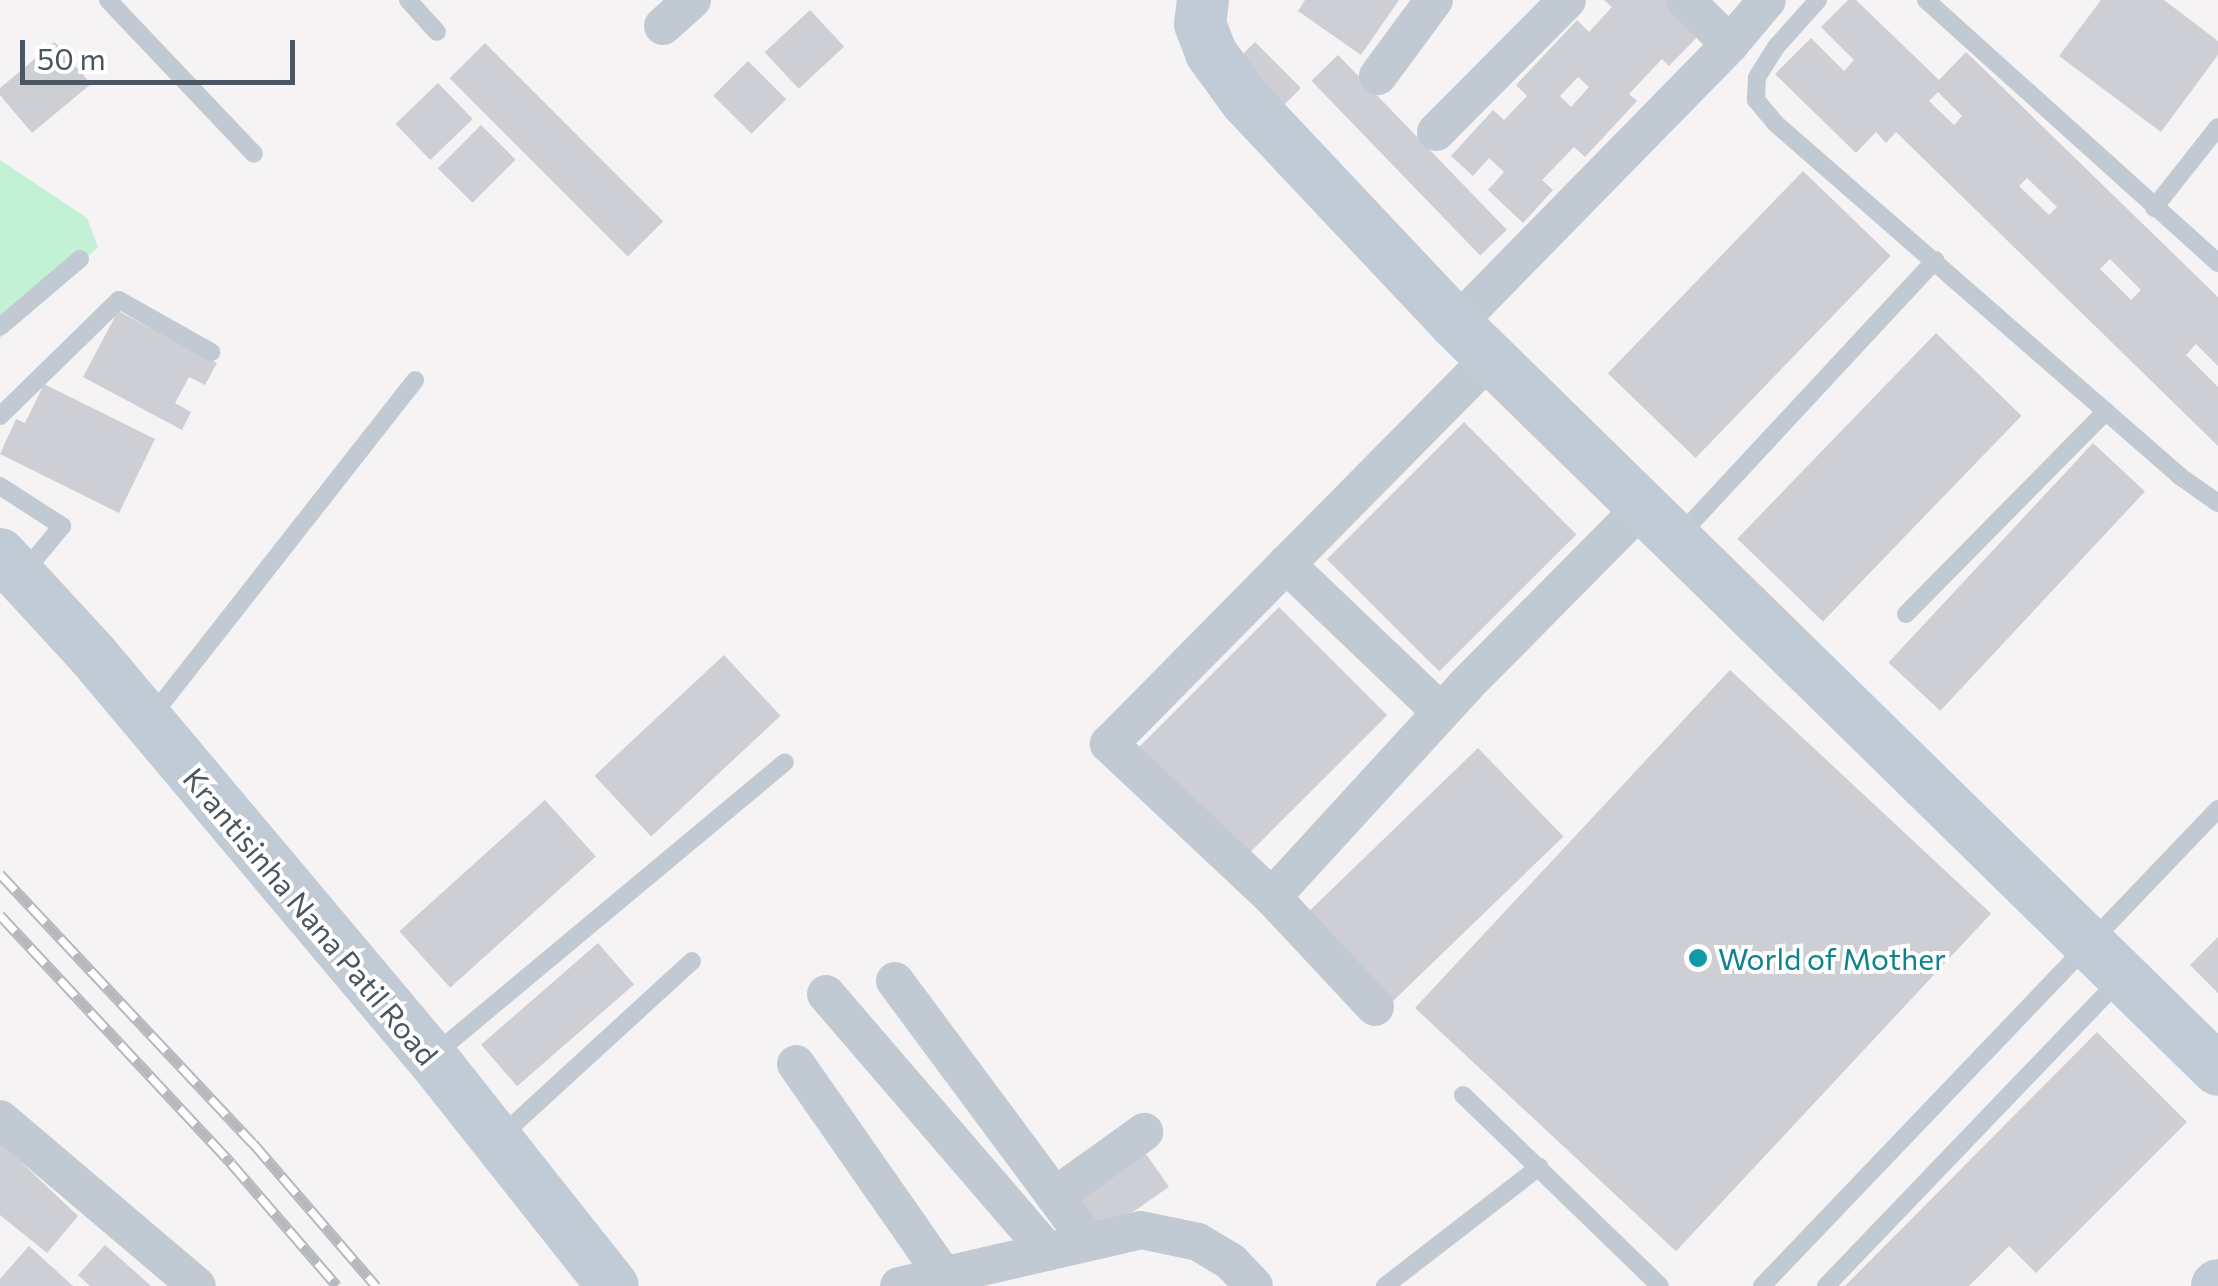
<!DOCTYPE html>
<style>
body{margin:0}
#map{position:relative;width:2218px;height:1286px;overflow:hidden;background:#f5f3f3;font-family:Commissioner,sans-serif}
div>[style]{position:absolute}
.green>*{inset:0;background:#c3f1d5}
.building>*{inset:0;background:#cdcfd5;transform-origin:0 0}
.lane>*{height:18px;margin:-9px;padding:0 9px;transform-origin:9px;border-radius:9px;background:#c1cad2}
.street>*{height:38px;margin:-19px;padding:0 19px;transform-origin:19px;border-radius:19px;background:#c1cad2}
.secondary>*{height:52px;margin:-26px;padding:0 26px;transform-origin:26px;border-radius:26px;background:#c1cbd6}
.rail>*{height:11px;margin-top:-5.5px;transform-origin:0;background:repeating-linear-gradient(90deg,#fff 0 22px,#b5b8bd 0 44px);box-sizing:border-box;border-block:2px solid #b5b8bd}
.dots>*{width:28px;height:28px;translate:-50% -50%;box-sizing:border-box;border:5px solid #fff;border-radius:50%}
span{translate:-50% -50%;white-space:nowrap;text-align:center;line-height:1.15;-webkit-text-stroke:8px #fff;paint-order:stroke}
.street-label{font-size:30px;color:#4a5661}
.culture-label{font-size:30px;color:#0d838f}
.left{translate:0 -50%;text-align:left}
.scale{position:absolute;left:20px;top:40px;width:275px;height:45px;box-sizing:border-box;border:5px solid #4a5661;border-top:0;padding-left:12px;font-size:30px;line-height:35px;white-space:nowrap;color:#4a5661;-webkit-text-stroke:8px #fff;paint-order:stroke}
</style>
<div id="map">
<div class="green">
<div style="clip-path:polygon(0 160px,87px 218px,98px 247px,0 338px)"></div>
</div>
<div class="building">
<div style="clip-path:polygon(1305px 0,1399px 0,1361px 55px,1298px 11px)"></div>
<div style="clip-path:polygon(evenodd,1604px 0,1668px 0,1702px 32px,1669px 66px,1662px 59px,1629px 94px,1637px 101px,1585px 157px,1574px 147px,1542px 180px,1553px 190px,1523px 223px,1488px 190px,1504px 172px,1489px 158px,1473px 176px,1451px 156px,1493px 110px,1504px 120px,1527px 96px,1516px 85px,1577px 20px,1589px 32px,1612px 7px,1604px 0,1578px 77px,1589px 87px,1571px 107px,1560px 96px,1578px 77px)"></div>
<div style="clip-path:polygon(evenodd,1848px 0,1856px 0,1939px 80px,1966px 52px,2218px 297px,2218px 366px,2196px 344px,2186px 355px,2218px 387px,2218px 446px,1896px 132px,1886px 143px,1876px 132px,1856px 153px,1775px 74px,1811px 38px,1844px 71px,1854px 60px,1821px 27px,1848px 0,1938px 92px,1962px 116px,1954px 125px,1929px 101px,1938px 92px,1848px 0,2027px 178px,2057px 207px,2049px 215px,2019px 186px,2027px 178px,1848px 0,2110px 259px,2141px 290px,2131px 300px,2100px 269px,2110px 259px)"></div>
<div style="clip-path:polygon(2101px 0,2164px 0,2218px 41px,2218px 55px,2161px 132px,2059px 56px)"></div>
<div style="left:810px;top:10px;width:50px;height:62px;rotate:47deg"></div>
<div style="clip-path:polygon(55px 42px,91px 84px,32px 133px,0 95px,0 88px)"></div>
<div style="left:1255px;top:42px;width:65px;height:30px;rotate:45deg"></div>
<div style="left:485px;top:43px;width:252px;height:50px;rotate:45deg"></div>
<div style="left:1338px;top:55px;width:243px;height:37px;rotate:46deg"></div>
<div style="left:748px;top:61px;width:54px;height:49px;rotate:45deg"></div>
<div style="left:438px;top:83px;width:50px;height:59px;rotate:46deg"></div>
<div style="left:481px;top:125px;width:49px;height:61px;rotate:45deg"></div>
<div style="left:1803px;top:171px;width:122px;height:281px;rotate:44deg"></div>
<div style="clip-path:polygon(118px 311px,217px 363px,205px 385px,189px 377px,175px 403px,191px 412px,182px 430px,83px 377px)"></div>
<div style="left:1936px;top:333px;width:119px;height:286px;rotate:44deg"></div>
<div style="clip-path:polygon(44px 384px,155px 439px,119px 513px,0 454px,16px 419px,25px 423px)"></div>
<div style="left:1464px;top:422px;width:159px;height:194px;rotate:45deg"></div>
<div style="left:2093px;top:443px;width:71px;height:300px;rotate:43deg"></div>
<div style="left:1279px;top:607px;width:153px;height:205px;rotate:45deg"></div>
<div style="left:724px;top:655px;width:83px;height:177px;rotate:47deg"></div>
<div style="left:1730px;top:670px;width:357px;height:462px;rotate:43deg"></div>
<div style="left:1478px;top:748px;width:123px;height:246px;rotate:46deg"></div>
<div style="left:545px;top:800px;width:76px;height:196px;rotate:48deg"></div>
<div style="clip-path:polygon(2218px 937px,2218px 993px,2190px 965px)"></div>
<div style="left:598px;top:943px;width:55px;height:155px;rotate:49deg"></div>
<div style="clip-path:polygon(2097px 1032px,2187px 1122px,2036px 1273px,2009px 1246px,1969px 1286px,1845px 1286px)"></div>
<div style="clip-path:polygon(0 1142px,78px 1216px,47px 1253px,0 1215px)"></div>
<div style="left:1146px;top:1154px;width:40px;height:80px;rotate:55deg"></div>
<div style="clip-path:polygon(105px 1245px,151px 1286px,90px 1286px,78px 1275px)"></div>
<div style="clip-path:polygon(29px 1246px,73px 1286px,0 1286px,0 1279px)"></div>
</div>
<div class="lane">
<div style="left:108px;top:0;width:212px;rotate:46.5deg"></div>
<div style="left:408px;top:0;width:43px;rotate:47.8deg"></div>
<div style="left:1818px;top:0;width:63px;rotate:131.8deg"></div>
<div style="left:1776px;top:47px;width:36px;rotate:122deg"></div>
<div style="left:1757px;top:78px;width:22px;rotate:93deg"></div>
<div style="left:1756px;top:100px;width:30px;rotate:50deg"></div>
<div style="left:1775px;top:123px;width:539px;rotate:41.09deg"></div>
<div style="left:2181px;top:477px;width:45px;rotate:35.1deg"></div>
<div style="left:1926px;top:0;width:393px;rotate:42deg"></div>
<div style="left:2154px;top:208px;width:103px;rotate:-51.7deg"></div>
<div style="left:0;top:327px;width:105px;rotate:-40.4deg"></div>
<div style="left:0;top:416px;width:166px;rotate:-44.3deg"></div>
<div style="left:119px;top:300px;width:106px;rotate:29.5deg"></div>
<div style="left:0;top:486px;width:74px;rotate:32.8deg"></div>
<div style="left:62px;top:526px;width:58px;rotate:129.4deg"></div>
<div style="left:1678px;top:537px;width:378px;rotate:-47.1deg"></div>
<div style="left:1906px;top:614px;width:285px;rotate:-45.4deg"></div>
<div style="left:151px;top:717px;width:428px;rotate:-51.9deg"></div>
<div style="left:436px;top:1053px;width:454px;rotate:-39.8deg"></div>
<div style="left:1463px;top:1095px;width:274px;rotate:44.1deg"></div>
<div style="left:501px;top:1136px;width:259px;rotate:-42.5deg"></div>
<div style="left:1385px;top:1286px;width:195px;rotate:-37.7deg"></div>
<div style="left:1762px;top:1286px;width:660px;rotate:-46.29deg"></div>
<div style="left:1826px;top:1286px;width:424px;rotate:-46.2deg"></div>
</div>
<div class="street">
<div style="left:1685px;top:0;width:63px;rotate:44.4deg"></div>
<div style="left:663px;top:26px;width:39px;rotate:-42deg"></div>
<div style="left:1378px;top:76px;width:94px;rotate:-53.6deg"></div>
<div style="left:1436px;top:132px;width:186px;rotate:-45.2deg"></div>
<div style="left:1456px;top:324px;width:392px;rotate:-45.6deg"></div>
<div style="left:1730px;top:44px;width:57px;rotate:-49.9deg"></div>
<div style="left:1286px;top:564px;width:214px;rotate:43.7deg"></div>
<div style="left:1272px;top:897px;width:287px;rotate:-47.5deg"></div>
<div style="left:1466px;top:685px;width:247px;rotate:-45.3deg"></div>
<div style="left:895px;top:981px;width:325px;rotate:53.4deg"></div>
<div style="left:826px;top:994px;width:340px;rotate:49.3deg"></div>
<div style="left:1375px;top:1007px;width:151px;rotate:-133.1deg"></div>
<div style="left:1272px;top:897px;width:224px;rotate:-136.8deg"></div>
<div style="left:1109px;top:744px;width:542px;rotate:-45.37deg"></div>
<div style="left:796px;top:1064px;width:259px;rotate:55.1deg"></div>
<div style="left:0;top:1119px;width:258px;rotate:40.3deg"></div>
<div style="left:1055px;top:1196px;width:110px;rotate:-35.7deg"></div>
<div style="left:899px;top:1286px;width:248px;rotate:-13deg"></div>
<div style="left:1141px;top:1230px;width:58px;rotate:11.9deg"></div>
<div style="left:1198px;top:1242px;width:39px;rotate:31deg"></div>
<div style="left:1231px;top:1262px;width:33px;rotate:46deg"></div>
</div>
<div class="secondary">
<div style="left:1203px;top:0;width:24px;rotate:97deg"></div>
<div style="left:1200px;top:24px;width:31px;rotate:69deg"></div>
<div style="left:1211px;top:53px;width:59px;rotate:53.9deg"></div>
<div style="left:1246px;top:101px;width:306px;rotate:46.7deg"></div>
<div style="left:1456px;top:324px;width:1066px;rotate:44.39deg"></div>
<div style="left:0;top:554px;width:136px;rotate:47.4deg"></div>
<div style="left:92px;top:654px;width:541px;rotate:49.95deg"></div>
<div style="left:440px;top:1068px;width:278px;rotate:51.6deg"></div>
<div style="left:2217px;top:1286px;width:1px;rotate:-45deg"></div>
</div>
<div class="rail">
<div style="left:0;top:874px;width:369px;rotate:46.8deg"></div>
<div style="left:253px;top:1143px;width:189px;rotate:49.3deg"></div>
<div style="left:0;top:915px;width:339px;rotate:47deg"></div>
<div style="left:231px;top:1163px;width:162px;rotate:49.2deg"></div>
</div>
<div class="dots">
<div style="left:1698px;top:958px;background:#0f9aa8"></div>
</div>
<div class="street-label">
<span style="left:311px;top:916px;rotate:50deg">Krantisinha Nana Patil Road</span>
</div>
<div class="culture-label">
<span class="left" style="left:1718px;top:958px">World of Mother</span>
</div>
<div class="scale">50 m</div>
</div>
